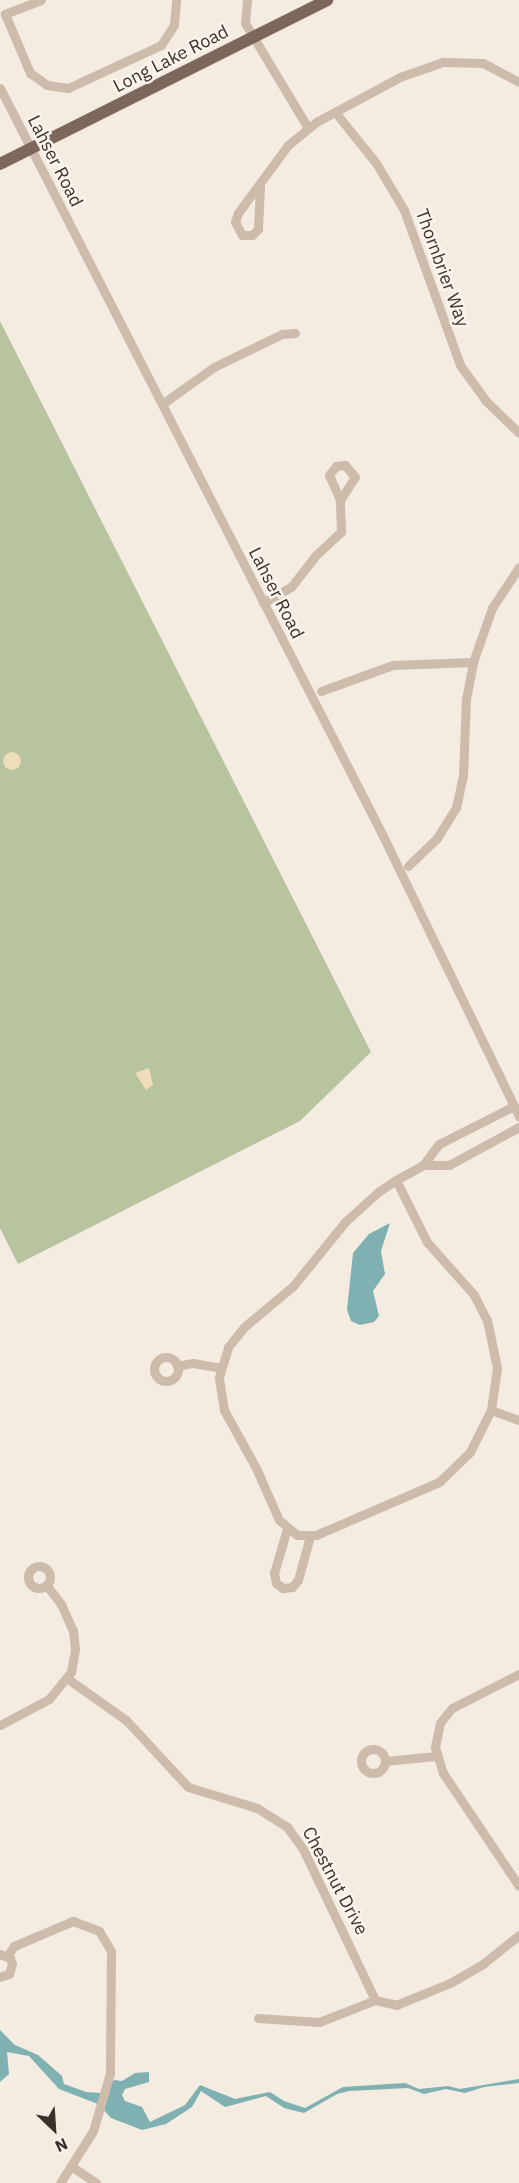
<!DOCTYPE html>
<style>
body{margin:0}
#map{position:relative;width:519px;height:2183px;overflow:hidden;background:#f4ebe1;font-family:"IBM Plex Sans",sans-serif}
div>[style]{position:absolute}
.green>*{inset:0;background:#b8c4a0}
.sand>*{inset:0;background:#efdcb8}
.round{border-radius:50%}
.water>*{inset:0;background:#7fb0b2}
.minor>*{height:9px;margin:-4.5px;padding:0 4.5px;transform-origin:4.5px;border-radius:4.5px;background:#cdbbac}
.minor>.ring{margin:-4.5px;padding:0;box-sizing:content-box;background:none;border:9px solid #cdbbac;border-radius:50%}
.major>*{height:12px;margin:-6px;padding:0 6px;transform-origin:6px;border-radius:6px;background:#7d675c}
span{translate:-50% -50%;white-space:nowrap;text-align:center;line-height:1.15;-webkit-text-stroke:5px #fbf5ee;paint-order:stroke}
.street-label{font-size:18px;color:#3b302b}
.north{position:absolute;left:24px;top:2099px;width:60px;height:60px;-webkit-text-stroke:4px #fbf5ee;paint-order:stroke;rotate:155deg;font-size:16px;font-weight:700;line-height:24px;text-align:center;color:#3b302b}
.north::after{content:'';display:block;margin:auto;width:21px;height:27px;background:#3b302b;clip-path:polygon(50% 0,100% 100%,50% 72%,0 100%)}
</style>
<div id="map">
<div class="green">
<div style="clip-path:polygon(0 321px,371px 1052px,300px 1121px,18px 1264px,0 1228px)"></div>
</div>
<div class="sand">
<div class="round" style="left:3px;top:752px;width:18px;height:18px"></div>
<div style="clip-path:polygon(149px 1068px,153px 1085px,146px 1090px,135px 1073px)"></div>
</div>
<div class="water">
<div style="clip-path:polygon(390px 1223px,381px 1251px,385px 1274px,373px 1291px,379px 1316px,374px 1322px,360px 1325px,351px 1321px,347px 1310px,353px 1253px,369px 1234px)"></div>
<div style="clip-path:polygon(0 2030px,15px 2045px,38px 2055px,62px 2076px,64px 2084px,86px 2092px,101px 2093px,114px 2080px,122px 2081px,135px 2073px,149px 2072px,149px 2082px,125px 2089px,122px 2095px,125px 2101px,142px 2107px,150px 2122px,185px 2105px,200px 2085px,235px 2099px,270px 2092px,284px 2101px,305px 2108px,343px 2087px,405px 2083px,419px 2089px,448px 2086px,460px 2089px,519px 2079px,519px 2083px,484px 2087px,465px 2093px,446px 2089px,424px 2094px,408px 2088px,349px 2091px,337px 2094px,304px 2113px,284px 2108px,266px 2096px,225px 2107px,201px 2091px,192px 2107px,166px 2124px,142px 2130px,111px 2118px,98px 2104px,59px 2089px,29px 2056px,7px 2052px,9px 2074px,0 2082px)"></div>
</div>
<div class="minor">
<div style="left:41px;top:0;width:39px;rotate:159deg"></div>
<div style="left:5px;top:14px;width:64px;rotate:67deg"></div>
<div style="left:30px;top:73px;width:21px;rotate:35deg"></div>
<div style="left:47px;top:85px;width:21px;rotate:8deg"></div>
<div style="left:68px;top:88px;width:102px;rotate:-24.8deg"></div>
<div style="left:161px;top:45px;width:24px;rotate:-57deg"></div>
<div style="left:174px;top:25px;width:25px;rotate:-85deg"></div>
<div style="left:247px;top:0;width:23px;rotate:95deg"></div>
<div style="left:245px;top:23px;width:122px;rotate:59deg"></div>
<div style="left:0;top:88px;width:838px;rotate:62.88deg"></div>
<div style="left:382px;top:834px;width:314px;rotate:64.1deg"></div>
<div style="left:335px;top:112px;width:65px;rotate:51.2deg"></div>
<div style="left:376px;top:163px;width:55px;rotate:59.2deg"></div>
<div style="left:404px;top:210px;width:165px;rotate:70.1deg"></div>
<div style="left:460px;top:365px;width:44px;rotate:54.2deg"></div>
<div style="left:486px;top:401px;width:46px;rotate:44.1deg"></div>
<div style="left:260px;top:186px;width:43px;rotate:92.7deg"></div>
<div style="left:258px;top:229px;width:8px;rotate:135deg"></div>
<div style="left:252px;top:235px;width:10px;rotate:180deg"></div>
<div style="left:242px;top:235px;width:15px;rotate:-118deg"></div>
<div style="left:235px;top:222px;width:9px;rotate:-72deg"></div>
<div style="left:238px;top:213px;width:84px;rotate:-53.7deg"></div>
<div style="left:288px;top:145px;width:38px;rotate:-39deg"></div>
<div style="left:318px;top:121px;width:93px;rotate:-28.2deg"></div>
<div style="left:400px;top:77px;width:46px;rotate:-19.2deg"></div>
<div style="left:443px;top:62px;width:40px;rotate:1.4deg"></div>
<div style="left:483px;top:63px;width:41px;rotate:27.8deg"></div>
<div style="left:162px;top:404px;width:64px;rotate:-35.4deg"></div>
<div style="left:214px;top:367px;width:76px;rotate:-25.9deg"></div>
<div style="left:282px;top:334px;width:13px;rotate:-4deg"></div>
<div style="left:263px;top:603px;width:32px;rotate:-30deg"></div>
<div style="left:291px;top:587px;width:39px;rotate:-52deg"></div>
<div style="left:315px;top:556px;width:35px;rotate:-43deg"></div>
<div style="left:341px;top:532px;width:32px;rotate:-92deg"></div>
<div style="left:340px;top:500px;width:27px;rotate:-57deg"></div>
<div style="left:355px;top:477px;width:16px;rotate:-130deg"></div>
<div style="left:345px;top:465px;width:9px;rotate:174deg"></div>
<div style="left:336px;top:466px;width:11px;rotate:128deg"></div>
<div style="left:329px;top:475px;width:27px;rotate:66deg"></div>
<div style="left:321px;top:691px;width:77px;rotate:-19.9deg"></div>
<div style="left:393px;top:665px;width:80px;rotate:-2.1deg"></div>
<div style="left:408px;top:866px;width:40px;rotate:-44deg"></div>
<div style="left:437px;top:838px;width:36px;rotate:-58deg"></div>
<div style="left:456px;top:808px;width:33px;rotate:-78deg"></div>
<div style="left:463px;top:776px;width:77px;rotate:-87.8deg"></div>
<div style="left:466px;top:699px;width:38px;rotate:-79deg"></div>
<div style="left:473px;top:662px;width:57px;rotate:-70.6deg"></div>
<div style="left:492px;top:608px;width:49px;rotate:-56.6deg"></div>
<div style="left:423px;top:1165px;width:26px;rotate:-53deg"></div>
<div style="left:439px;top:1144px;width:84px;rotate:-26.9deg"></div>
<div style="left:396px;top:1180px;width:69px;rotate:63.4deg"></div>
<div style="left:427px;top:1242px;width:71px;rotate:48.4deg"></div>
<div style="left:474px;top:1295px;width:28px;rotate:63deg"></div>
<div style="left:487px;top:1320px;width:49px;rotate:78.2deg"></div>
<div style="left:497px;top:1368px;width:42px;rotate:98.1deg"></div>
<div style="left:491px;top:1410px;width:47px;rotate:116.6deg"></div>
<div style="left:470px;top:1452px;width:43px;rotate:135.9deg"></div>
<div style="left:439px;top:1482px;width:134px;rotate:156.7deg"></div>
<div style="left:316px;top:1535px;width:19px;rotate:180deg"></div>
<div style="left:297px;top:1535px;width:23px;rotate:-140deg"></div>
<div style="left:279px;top:1520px;width:57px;rotate:-113.9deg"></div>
<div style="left:256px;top:1468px;width:66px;rotate:-118.9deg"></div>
<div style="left:224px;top:1410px;width:33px;rotate:-99deg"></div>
<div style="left:219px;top:1377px;width:31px;rotate:-73deg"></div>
<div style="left:228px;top:1347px;width:26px;rotate:-51deg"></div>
<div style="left:244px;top:1327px;width:64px;rotate:-39.9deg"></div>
<div style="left:293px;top:1286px;width:82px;rotate:-50.9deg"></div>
<div style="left:345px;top:1222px;width:45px;rotate:-42.3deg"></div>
<div style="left:378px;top:1192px;width:22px;rotate:-34deg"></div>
<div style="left:396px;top:1180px;width:31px;rotate:-29deg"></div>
<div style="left:423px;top:1165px;width:26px"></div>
<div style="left:449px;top:1165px;width:80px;rotate:-28.5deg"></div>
<div class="ring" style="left:154px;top:1357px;width:15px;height:15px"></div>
<div style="left:177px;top:1366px;width:16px;rotate:-11deg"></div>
<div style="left:193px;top:1363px;width:27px;rotate:10deg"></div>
<div style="left:491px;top:1410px;width:30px;rotate:20deg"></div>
<div style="left:287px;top:1529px;width:46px;rotate:106.5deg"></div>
<div style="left:274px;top:1573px;width:10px;rotate:79deg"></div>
<div style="left:276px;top:1583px;width:9px;rotate:36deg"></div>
<div style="left:283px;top:1588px;width:9px;rotate:-6deg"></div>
<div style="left:292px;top:1587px;width:9px;rotate:-49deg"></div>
<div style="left:298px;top:1580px;width:46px;rotate:-74.7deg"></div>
<div class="ring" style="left:28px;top:1566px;width:13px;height:13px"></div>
<div style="left:519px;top:1674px;width:75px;rotate:153.1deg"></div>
<div style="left:452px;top:1708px;width:19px;rotate:129deg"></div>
<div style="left:440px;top:1723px;width:25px;rotate:102deg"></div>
<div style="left:435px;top:1747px;width:27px;rotate:73deg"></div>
<div style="left:443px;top:1773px;width:136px;rotate:56.1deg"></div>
<div style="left:68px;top:1679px;width:71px;rotate:35.3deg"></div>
<div style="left:126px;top:1720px;width:91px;rotate:47.2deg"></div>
<div style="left:188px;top:1787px;width:72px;rotate:16.9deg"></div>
<div style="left:257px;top:1808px;width:36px;rotate:32deg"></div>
<div style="left:287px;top:1827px;width:27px;rotate:54deg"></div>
<div style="left:303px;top:1849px;width:167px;rotate:64.5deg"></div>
<div style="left:0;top:1725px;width:55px;rotate:-28deg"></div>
<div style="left:49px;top:1699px;width:35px;rotate:-51deg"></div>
<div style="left:71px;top:1672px;width:23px;rotate:-80deg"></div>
<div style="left:75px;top:1649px;width:18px;rotate:-96deg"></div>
<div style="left:73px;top:1631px;width:30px;rotate:-114deg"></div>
<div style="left:61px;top:1604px;width:24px;rotate:-128deg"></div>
<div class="ring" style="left:361px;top:1749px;width:15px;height:15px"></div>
<div style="left:385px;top:1761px;width:51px;rotate:-5.6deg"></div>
<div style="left:0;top:1954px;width:11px;rotate:22deg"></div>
<div style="left:10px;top:1958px;width:6px;rotate:72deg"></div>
<div style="left:12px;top:1964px;width:10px;rotate:107deg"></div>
<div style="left:9px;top:1974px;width:9px;rotate:162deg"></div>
<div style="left:7px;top:1956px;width:12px;rotate:-55deg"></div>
<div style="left:14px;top:1946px;width:64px;rotate:-23deg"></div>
<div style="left:73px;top:1921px;width:28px;rotate:21deg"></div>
<div style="left:99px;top:1931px;width:23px;rotate:59deg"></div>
<div style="left:111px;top:1951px;width:122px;rotate:90.5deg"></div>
<div style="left:110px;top:2073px;width:60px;rotate:106.3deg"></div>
<div style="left:93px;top:2131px;width:62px;rotate:122.4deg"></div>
<div style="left:375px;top:2000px;width:22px;rotate:13deg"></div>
<div style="left:396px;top:2005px;width:58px;rotate:-22.2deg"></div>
<div style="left:450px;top:1983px;width:39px;rotate:-30deg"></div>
<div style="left:484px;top:1963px;width:45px;rotate:-38.7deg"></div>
<div style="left:258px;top:2018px;width:61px;rotate:3.8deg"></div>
<div style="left:319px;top:2022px;width:60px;rotate:-21.4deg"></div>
<div style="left:71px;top:2166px;width:30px;rotate:34deg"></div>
</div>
<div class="major">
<div style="left:0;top:164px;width:366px;rotate:-26.6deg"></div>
</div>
<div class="street-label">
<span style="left:171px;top:59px;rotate:-27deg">Long Lake Road</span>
<span style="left:55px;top:161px;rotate:63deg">Lahser Road</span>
<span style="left:442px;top:268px;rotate:70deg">Thornbrier Way</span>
<span style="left:276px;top:593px;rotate:63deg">Lahser Road</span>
<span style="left:335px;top:1881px;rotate:62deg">Chestnut Drive</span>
</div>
<div class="north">N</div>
</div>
